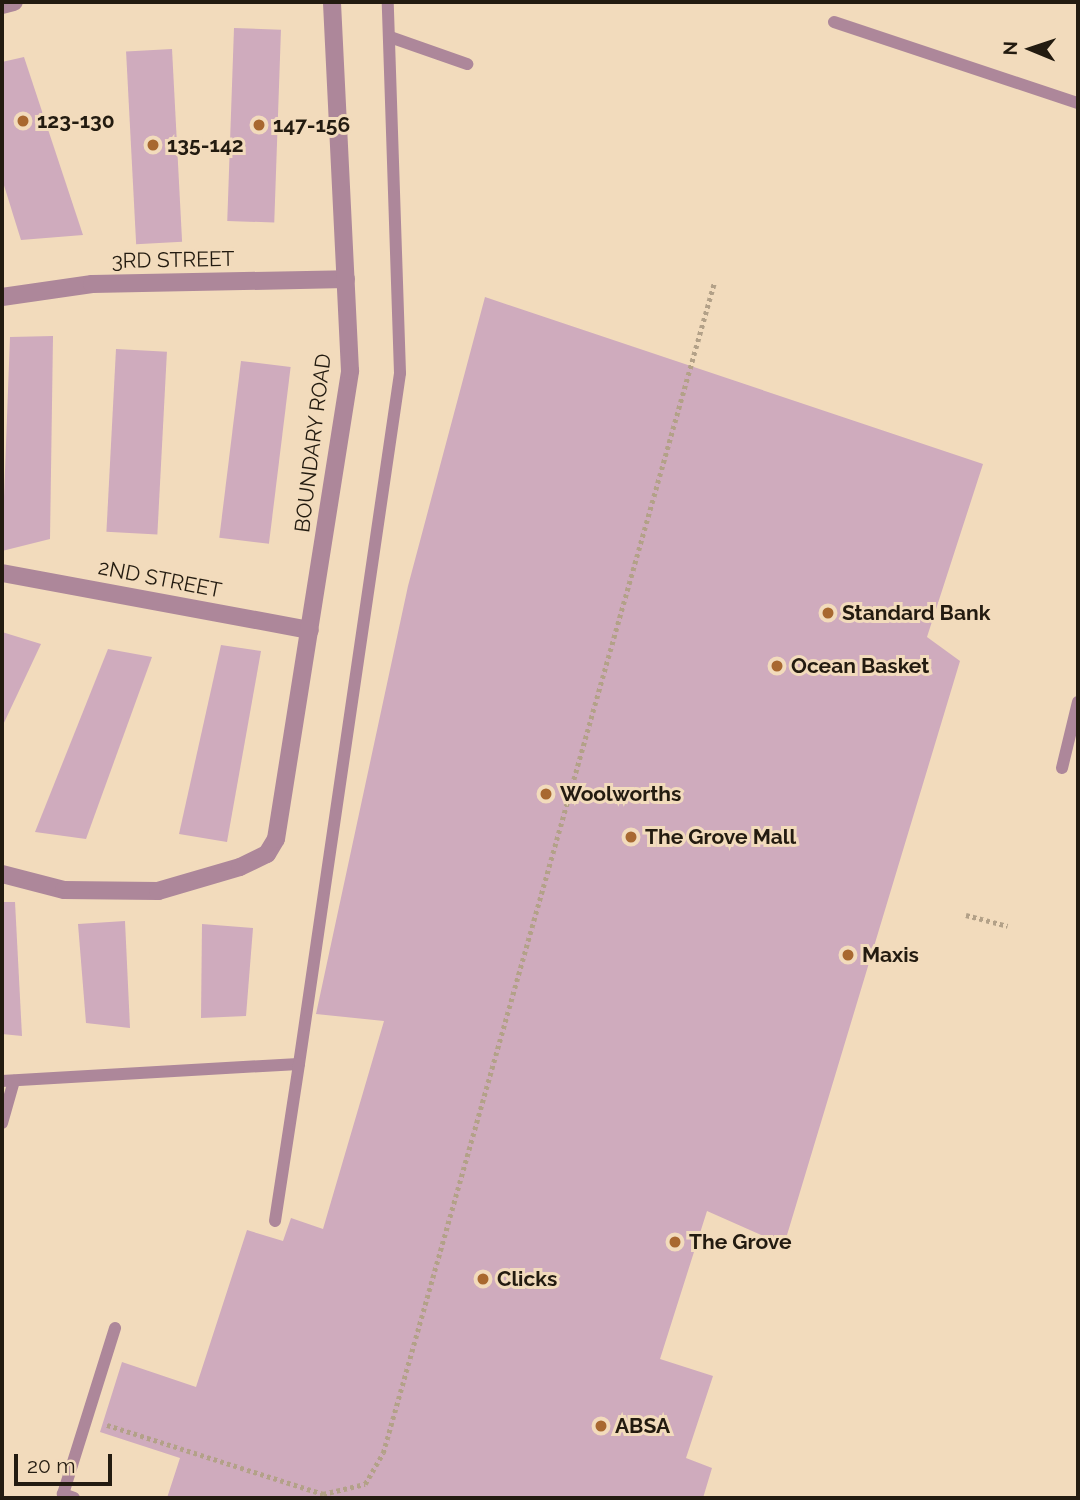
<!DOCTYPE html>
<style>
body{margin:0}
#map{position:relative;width:1080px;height:1500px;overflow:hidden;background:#f2dbbc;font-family:Raleway,sans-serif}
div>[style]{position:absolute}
.building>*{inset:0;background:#cfabbd;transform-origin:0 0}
.path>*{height:4.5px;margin-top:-2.25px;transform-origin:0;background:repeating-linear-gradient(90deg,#b3a188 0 3.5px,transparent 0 7px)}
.lane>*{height:12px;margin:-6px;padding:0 6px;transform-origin:6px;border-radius:6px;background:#ad879a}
.street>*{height:18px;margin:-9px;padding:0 9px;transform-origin:9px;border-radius:9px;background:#ad879a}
.dots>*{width:19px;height:19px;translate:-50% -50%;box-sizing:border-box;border:4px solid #f2dbbc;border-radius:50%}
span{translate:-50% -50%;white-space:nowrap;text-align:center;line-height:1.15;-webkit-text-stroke:6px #f2dbbc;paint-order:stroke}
.poi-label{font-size:21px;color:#231b10;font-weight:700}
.left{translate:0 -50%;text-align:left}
.street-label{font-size:21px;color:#231b10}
.frame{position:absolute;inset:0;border:4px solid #231b10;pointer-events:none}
.north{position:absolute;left:996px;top:14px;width:70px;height:70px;-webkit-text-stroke:5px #f2dbbc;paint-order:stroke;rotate:272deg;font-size:19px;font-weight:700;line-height:28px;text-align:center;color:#231b10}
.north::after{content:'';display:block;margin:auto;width:24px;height:32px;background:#231b10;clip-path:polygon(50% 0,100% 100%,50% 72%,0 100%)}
.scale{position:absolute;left:14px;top:1454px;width:98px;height:32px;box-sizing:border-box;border:4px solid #231b10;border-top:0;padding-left:9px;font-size:21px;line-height:24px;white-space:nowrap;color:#231b10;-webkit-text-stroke:5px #f2dbbc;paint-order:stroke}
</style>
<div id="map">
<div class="building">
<div style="left:234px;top:28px;width:47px;height:193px;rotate:2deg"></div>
<div style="left:172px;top:49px;width:193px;height:46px;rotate:87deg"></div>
<div style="clip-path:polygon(24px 57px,83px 235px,21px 240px,2px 179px,2px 62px)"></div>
<div style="clip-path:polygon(485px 297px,983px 464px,927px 637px,960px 661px,784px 1245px,707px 1211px,660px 1359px,713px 1376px,686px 1458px,712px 1468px,703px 1498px,167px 1498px,180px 1458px,100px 1432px,122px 1362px,196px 1387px,247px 1230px,283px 1241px,291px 1218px,323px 1229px,384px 1021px,316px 1014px,408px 586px)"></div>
<div style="clip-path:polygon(53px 336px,50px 539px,2px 551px,10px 337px)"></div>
<div style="left:116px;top:349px;width:51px;height:183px;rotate:3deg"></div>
<div style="left:241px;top:361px;width:50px;height:178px;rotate:7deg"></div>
<div style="clip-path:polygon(2px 632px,41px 644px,2px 727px)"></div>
<div style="clip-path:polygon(221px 645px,261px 651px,227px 842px,179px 834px)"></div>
<div style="clip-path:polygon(108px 649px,152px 657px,86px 839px,35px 832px)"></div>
<div style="clip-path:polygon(2px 902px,15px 902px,22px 1036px,2px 1034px)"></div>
<div style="clip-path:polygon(125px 921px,130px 1028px,86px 1023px,78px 924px)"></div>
<div style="clip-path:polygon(202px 924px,253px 928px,246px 1016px,201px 1018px)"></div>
</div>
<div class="path">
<div style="left:966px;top:915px;width:43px;rotate:14.7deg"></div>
<div style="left:107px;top:1425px;width:227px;rotate:17.7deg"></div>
<div style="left:323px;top:1494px;width:43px;rotate:-13.4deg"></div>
<div style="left:365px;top:1484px;width:36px;rotate:-60deg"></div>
<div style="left:383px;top:1453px;width:1216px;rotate:-74.2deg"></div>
</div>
<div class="lane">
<div style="left:834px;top:22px;width:257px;rotate:18.4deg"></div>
<div style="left:390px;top:37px;width:82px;rotate:19.3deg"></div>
<div style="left:1062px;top:768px;width:68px;rotate:-76.4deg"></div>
<div style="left:2px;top:1081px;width:297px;rotate:-3.3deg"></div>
<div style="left:299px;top:1064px;width:698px;rotate:-81.68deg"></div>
<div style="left:400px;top:373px;width:371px;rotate:-91.9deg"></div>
<div style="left:2px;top:1123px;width:44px;rotate:-74.1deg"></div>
<div style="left:275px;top:1221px;width:159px;rotate:-81.3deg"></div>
<div style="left:74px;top:1498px;width:12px;rotate:-160deg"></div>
<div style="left:63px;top:1494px;width:174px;rotate:-72.6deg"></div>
</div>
<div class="street">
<div style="left:2px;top:5px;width:12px;rotate:-14deg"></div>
<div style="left:2px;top:297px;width:91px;rotate:-8.2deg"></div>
<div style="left:92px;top:284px;width:254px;rotate:-1.1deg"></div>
<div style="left:2px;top:573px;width:313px;rotate:10.5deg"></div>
<div style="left:2px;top:874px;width:64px;rotate:14.5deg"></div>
<div style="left:64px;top:890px;width:94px;rotate:0.6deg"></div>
<div style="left:158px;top:891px;width:85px;rotate:-16.3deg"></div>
<div style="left:240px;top:867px;width:30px;rotate:-26deg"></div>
<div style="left:267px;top:854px;width:17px;rotate:-59deg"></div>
<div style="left:276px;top:839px;width:474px;rotate:-81deg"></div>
<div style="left:350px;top:371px;width:369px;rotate:-92.8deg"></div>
</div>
<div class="dots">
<div style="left:23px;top:121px;background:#a86830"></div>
<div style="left:259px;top:125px;background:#a86830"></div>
<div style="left:153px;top:145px;background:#a86830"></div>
<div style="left:828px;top:613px;background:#a86830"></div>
<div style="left:777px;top:666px;background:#a86830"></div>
<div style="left:546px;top:794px;background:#a86830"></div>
<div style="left:631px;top:837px;background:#a86830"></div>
<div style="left:848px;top:955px;background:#a86830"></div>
<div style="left:675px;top:1242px;background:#a86830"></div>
<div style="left:483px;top:1279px;background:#a86830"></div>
<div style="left:601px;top:1426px;background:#a86830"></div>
</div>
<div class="poi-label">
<span class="left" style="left:37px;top:121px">123-130</span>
<span class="left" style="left:273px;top:125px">147-156</span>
<span class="left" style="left:167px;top:145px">135-142</span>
<span class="left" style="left:842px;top:613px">Standard Bank</span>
<span class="left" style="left:791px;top:666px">Ocean Basket</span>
<span class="left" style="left:560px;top:794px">Woolworths</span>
<span class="left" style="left:645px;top:837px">The Grove Mall</span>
<span class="left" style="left:862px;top:955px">Maxis</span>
<span class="left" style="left:689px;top:1242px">The Grove</span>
<span class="left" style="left:497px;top:1279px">Clicks</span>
<span class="left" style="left:615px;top:1426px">ABSA</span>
</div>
<div class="street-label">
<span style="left:173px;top:260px;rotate:-1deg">3RD STREET</span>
<span style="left:313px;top:443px;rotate:-83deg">BOUNDARY ROAD</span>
<span style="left:160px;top:579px;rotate:11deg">2ND STREET</span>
</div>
<div class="frame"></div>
<div class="north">N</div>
<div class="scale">20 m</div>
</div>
